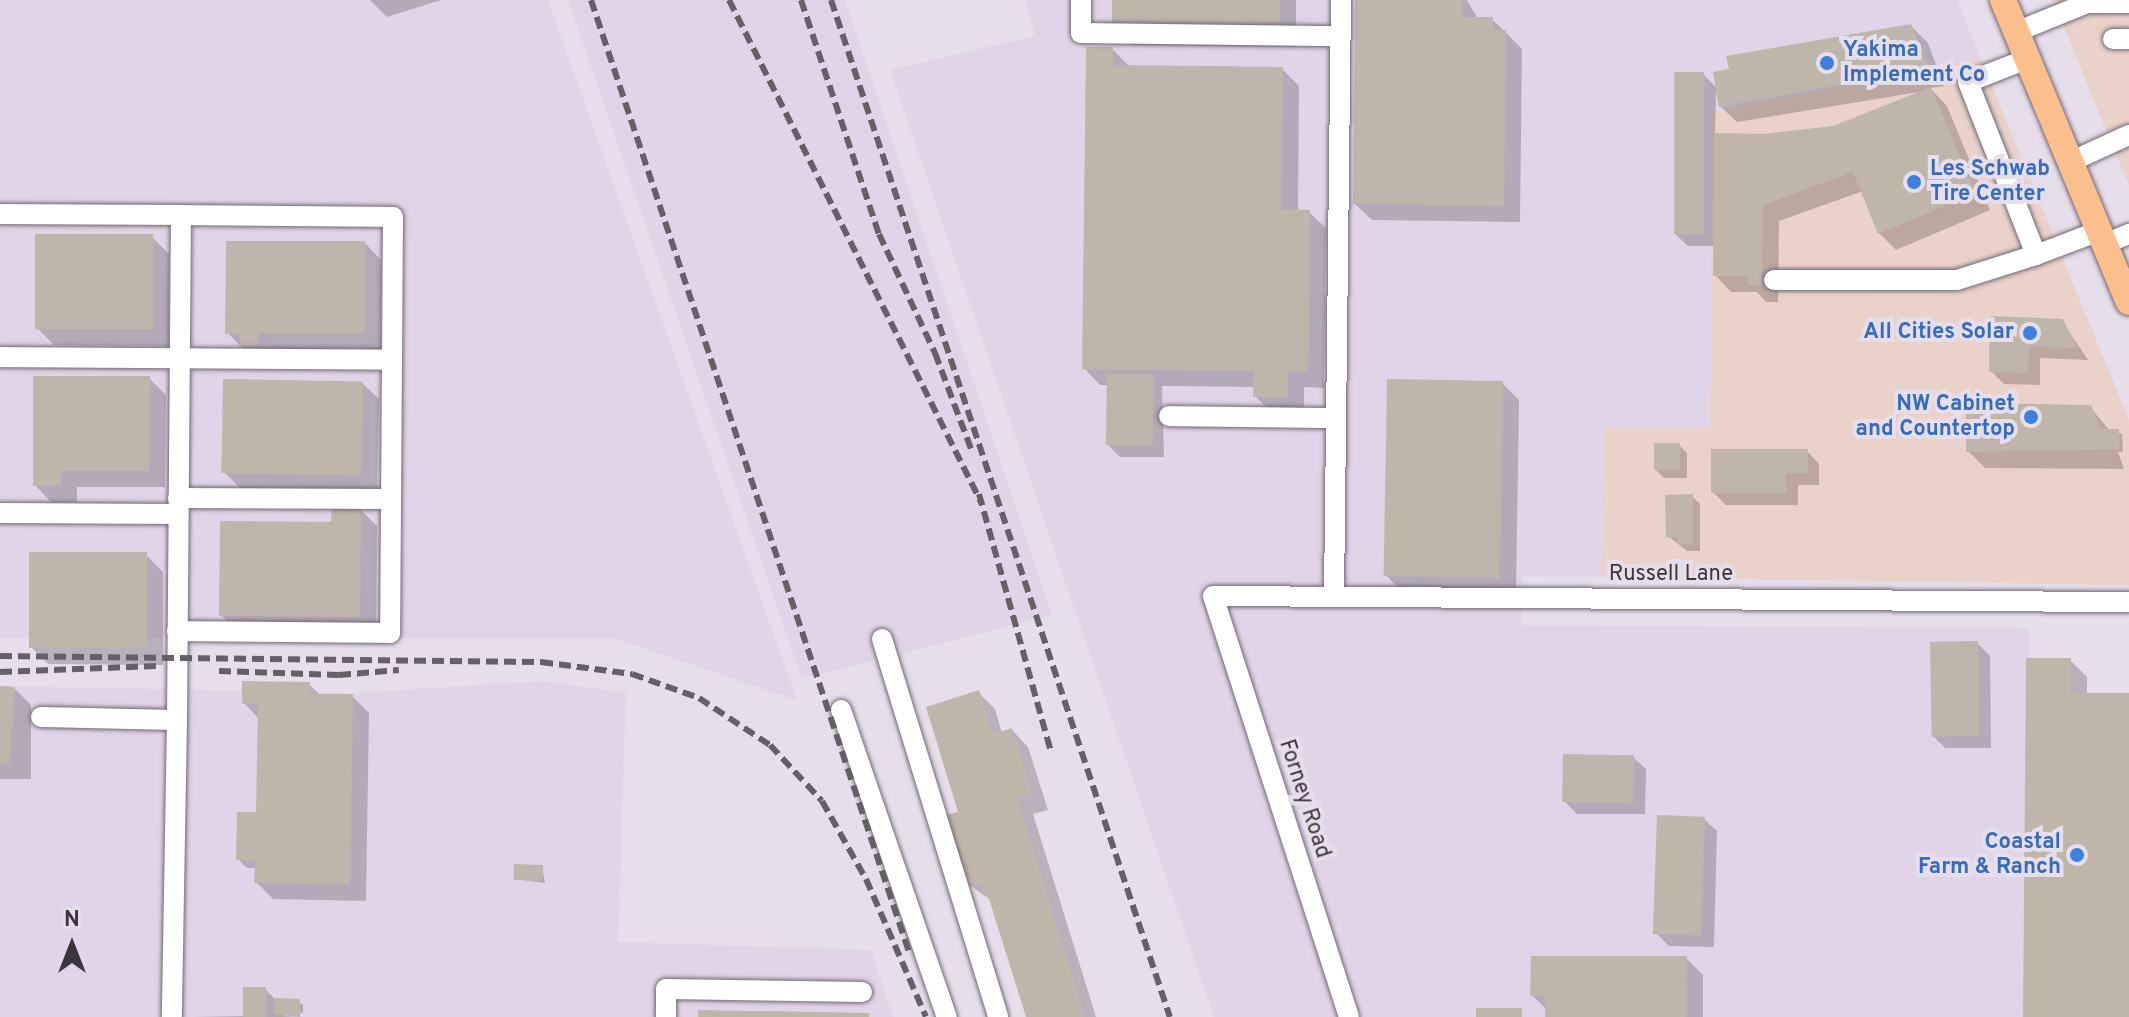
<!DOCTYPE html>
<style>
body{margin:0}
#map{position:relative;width:2129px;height:1017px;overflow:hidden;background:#e7deeb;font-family:Overpass,sans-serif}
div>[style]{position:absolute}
.commercial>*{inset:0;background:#ead1c9}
.built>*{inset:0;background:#e2d4e8}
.shadow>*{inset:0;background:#0003}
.building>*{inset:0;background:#c0b5aa;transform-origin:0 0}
.roads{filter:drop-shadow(0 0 2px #706873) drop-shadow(0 0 2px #706873)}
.minor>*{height:20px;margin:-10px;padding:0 10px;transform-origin:10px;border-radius:10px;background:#fff}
.major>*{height:26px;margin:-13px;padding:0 13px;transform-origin:13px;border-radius:13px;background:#fabf8c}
.rail>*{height:6px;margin-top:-3px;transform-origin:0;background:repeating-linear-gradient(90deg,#656067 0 12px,transparent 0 18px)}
.dots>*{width:22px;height:22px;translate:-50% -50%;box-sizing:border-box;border:4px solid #e7deeb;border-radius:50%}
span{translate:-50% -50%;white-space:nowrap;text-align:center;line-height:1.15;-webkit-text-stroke:8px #e7deeb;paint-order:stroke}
.shop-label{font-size:22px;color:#366cbe;font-weight:700}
.left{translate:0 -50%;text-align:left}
.right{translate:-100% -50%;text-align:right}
.street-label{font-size:22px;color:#3a363b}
.north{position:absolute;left:32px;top:905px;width:80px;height:80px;-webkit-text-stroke:6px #e7deeb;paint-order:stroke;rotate:0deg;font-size:22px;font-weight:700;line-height:32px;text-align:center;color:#3a363b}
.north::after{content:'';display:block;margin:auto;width:28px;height:36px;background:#3a363b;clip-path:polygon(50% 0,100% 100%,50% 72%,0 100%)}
</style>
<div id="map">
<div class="commercial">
<div style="clip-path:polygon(2053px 0,2129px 0,2129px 185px,2122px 169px)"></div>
<div style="clip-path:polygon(1981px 59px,2129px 420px,2129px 585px,1602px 577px,1604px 428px,1710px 427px,1712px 111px)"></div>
</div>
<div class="built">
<div style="clip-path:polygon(0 0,548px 0,797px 700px,616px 639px,0 638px)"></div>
<div style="clip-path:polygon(568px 0,845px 0,1052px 615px,802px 679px)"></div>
<div style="clip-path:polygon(1025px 0,1957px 0,1981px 59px,1712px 112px,1710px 427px,1604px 428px,1602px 577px,1522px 576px,1521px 625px,2029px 628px,2027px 1017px,1214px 1017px,890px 70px,1035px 36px)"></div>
<div style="clip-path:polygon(543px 681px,626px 693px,618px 942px,871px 950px,893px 1017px,0 1017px,0 686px,354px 693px)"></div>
</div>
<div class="shadow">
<div style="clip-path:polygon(370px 0,441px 0,387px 17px)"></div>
<div style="clip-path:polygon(1114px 0,1296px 0,1296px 47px,1130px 45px,1114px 28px)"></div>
<div style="clip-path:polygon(1357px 0,1467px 0,1478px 19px,1492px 19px,1522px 49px,1520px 222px,1372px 220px,1355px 204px)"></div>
<div style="clip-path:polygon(evenodd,1911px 26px,1928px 43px,1944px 86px,1930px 88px,1947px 106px,1990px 210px,1896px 250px,1879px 233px,1863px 191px,1779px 221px,1778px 302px,1766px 302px,1757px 292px,1731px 292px,1715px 275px,1715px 246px,1688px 246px,1675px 234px,1703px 74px,1717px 88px,1911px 26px,1925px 91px,1834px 128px,1763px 136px,1715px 135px,1716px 92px,1720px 106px,1737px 122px,1925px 91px)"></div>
<div style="clip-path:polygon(1112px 49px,1129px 66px,1282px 69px,1299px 86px,1298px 211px,1309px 212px,1326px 228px,1324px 388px,1304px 387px,1304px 413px,1272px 413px,1255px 396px,1255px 387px,1162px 386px,1164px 457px,1120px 457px,1107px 444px,1109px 385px,1100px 385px,1084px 368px)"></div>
<div style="clip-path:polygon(152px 237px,169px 254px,169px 346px,54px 345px,37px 328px)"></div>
<div style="clip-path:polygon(365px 243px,381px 260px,381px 349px,274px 349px,274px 362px,244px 350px,228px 333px)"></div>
<div style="clip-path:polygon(2062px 321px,2088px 360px,2040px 358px,2040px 385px,2004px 384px,1991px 371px)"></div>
<div style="clip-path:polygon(149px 378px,166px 395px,165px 487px,77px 487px,77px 502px,51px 502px,35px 485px)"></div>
<div style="clip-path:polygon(362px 383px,379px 399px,377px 491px,241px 489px,224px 472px)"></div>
<div style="clip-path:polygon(1502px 383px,1519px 400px,1516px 594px,1402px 592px,1386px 575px)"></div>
<div style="clip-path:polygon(2090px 407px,2110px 431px,2122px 434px,2123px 452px,2118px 452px,2124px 469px,1985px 468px,1968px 451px)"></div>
<div style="clip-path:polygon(1679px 445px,1687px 453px,1687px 478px,1664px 478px,1656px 470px)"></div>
<div style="clip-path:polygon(1807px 451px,1819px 464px,1819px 485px,1798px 485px,1798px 505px,1726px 505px,1713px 492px)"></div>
<div style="clip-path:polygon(1692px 496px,1700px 504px,1700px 551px,1687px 551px,1668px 536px)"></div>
<div style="clip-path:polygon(360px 509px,377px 526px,376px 633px,238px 632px,221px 615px,333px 524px)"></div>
<div style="clip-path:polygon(146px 555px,163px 572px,163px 665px,48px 664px,31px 647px)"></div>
<div style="clip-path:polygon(1977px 643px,1990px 656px,1991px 748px,1945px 748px,1933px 736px)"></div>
<div style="clip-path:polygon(2070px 660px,2087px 677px,2087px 695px,2129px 695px,2129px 1017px,2025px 1017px)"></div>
<div style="clip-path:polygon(309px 684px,321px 696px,352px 696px,369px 713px,366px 901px,273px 899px,256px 882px,257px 868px,247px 868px,238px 859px,258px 817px,259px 719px,244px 703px)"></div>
<div style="clip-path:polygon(0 688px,15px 689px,31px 705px,31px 779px,0 779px)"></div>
<div style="clip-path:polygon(978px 692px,995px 709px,1002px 733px,1012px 730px,1028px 747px,1048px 810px,1033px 814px,1096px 1017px,1028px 1017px,992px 901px,971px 886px,945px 818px,961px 813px)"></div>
<div style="clip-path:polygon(1633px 757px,1646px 769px,1645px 814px,1577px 814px,1564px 801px)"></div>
<div style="clip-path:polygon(1704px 819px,1717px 831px,1714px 947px,1669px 946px,1656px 933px)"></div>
<div style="clip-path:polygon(542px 867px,545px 883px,516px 879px)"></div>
<div style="clip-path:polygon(1686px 958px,1703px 975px,1703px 1017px,1545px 1017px,1547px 1010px,1532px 995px)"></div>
<div style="clip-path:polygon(265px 989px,276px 1000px,303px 1004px,303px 1013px,282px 1016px,303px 1017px,195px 1017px,245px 1016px)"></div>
</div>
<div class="building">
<div style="left:1112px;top:0;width:168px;height:29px"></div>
<div style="clip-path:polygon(1355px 0,1462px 0,1462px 17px,1493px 17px,1493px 30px,1506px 30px,1504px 206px,1353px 204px)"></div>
<div style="clip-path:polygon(1911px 24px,1929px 69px,1719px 107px,1713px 72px,1729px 69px,1726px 56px)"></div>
<div style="clip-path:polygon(1086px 47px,1113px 47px,1113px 65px,1283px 67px,1281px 209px,1310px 210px,1308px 372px,1288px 371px,1288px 397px,1253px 397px,1254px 371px,1082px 369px)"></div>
<div style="left:1674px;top:72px;width:30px;height:162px"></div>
<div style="clip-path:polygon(1931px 87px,1975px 193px,1878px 234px,1853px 172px,1763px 205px,1762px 286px,1748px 286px,1748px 276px,1713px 276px,1714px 133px,1763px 134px,1833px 126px)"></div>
<div style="left:35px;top:234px;width:118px;height:95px"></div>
<div style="clip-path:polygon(226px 241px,365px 241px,365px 333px,258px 333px,258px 346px,240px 346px,240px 334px,225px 334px)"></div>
<div style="clip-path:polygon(1990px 316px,2063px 319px,2077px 348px,2029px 347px,2028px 373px,1989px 372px)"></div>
<div style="left:1107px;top:374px;width:47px;height:71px;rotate:1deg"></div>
<div style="clip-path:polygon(33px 376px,150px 376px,149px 471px,61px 471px,61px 486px,33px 486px)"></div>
<div style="left:223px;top:379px;width:140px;height:94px;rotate:1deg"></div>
<div style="left:1387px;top:379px;width:116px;height:197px;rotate:1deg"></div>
<div style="clip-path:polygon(1966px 403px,2091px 405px,2100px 429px,2119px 429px,2120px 449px,1966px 452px)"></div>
<div style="left:1654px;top:443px;width:26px;height:27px"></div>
<div style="clip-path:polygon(1711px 449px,1808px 449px,1808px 473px,1786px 473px,1786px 493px,1711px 493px)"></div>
<div style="clip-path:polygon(1693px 494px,1693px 543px,1677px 544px,1677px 537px,1666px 537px,1665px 495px)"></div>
<div style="clip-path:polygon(332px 507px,361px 507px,360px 617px,219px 616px,220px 521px,331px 522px)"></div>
<div style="left:29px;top:552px;width:118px;height:96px"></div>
<div style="left:1978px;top:641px;width:95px;height:48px;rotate:89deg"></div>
<div style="clip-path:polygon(2026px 658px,2071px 658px,2071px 693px,2129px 693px,2129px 1017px,2023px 1017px)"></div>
<div style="clip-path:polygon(242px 681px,310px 682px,309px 694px,353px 694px,350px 885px,254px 883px,255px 861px,236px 860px,237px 812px,256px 812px,258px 704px,242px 704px)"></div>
<div style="left:0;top:686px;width:15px;height:77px;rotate:4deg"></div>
<div style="clip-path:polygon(979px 690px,993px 734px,1012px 728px,1032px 793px,1017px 797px,1085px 1017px,1026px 1017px,984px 883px,970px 887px,956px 844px,951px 845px,942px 816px,958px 812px,926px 707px)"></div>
<div style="left:1563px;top:754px;width:71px;height:48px;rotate:1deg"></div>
<div style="left:1657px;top:815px;width:48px;height:119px;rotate:2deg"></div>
<div style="left:514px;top:864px;width:29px;height:16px;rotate:2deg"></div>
<div style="clip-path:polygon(1531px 956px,1687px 956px,1686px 1017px,1545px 1017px,1545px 996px,1530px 996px)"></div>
<div style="left:243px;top:987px;width:23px;height:30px"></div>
<div style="clip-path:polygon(275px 998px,300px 999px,300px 1017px,274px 1014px)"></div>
<div style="left:1476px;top:1008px;width:46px;height:9px"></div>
<div style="clip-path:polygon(698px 1010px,869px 1013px,869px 1017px,698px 1017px)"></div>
</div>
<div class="roads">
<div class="minor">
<div style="left:1081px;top:0;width:33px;rotate:90deg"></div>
<div style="left:1081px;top:33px;width:260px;rotate:0.7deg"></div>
<div style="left:2016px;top:32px;width:77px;rotate:-22.2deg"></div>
<div style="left:2087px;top:3px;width:42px"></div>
<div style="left:2113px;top:39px;width:16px"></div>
<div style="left:2027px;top:59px;width:63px;rotate:158.7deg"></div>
<div style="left:1968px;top:82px;width:186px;rotate:68.5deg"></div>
<div style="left:2036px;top:255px;width:67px;rotate:-20.9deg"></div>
<div style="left:2070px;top:162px;width:65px;rotate:-24.6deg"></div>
<div style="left:0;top:214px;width:181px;rotate:0.3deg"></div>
<div style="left:2105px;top:244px;width:26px;rotate:-23deg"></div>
<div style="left:1774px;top:280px;width:183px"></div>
<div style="left:1957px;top:280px;width:83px;rotate:-17.6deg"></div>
<div style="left:0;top:357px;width:392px;rotate:0.4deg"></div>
<div style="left:1169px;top:416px;width:167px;rotate:0.7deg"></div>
<div style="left:178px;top:498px;width:213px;rotate:0.3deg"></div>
<div style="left:0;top:513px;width:178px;rotate:0.3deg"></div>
<div style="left:1334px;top:597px;width:597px;rotate:-89.33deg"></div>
<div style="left:882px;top:639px;width:395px;rotate:72.9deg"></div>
<div style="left:841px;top:710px;width:325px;rotate:71deg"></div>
<div style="left:41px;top:717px;width:136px;rotate:1.3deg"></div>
<div style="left:177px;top:720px;width:297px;rotate:91deg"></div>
<div style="left:177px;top:720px;width:505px;rotate:-89.55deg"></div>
<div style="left:181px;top:215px;width:212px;rotate:0.5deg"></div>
<div style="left:393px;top:217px;width:416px;rotate:90.4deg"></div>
<div style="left:390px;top:633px;width:213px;rotate:-179.5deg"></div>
<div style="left:666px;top:1017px;width:28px;rotate:-90deg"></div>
<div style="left:666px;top:989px;width:196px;rotate:0.9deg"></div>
<div style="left:1349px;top:1017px;width:442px;rotate:-107.9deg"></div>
<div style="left:1213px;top:596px;width:916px;rotate:0.38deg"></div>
</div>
<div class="major">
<div style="left:2003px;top:0;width:327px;rotate:67.4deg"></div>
</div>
</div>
<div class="rail">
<div style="left:591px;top:0;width:1004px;rotate:71.53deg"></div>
<div style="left:729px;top:0;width:564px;rotate:63.34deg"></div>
<div style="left:801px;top:0;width:247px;rotate:71.6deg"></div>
<div style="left:879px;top:234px;width:132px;rotate:64.8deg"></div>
<div style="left:935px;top:353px;width:103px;rotate:69.4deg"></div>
<div style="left:831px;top:0;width:1072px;rotate:71.57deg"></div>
<div style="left:979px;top:494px;width:268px;rotate:74.4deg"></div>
<div style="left:0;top:656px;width:541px;rotate:0.64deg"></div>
<div style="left:541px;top:662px;width:92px;rotate:7.5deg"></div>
<div style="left:632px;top:674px;width:71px;rotate:19.7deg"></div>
<div style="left:699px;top:698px;width:85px;rotate:33.5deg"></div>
<div style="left:770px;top:745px;width:76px;rotate:47.1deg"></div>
<div style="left:822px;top:801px;width:90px;rotate:60.6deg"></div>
<div style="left:866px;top:879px;width:150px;rotate:66.5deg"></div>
<div style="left:219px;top:671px;width:120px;rotate:1.9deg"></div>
<div style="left:339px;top:675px;width:60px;rotate:-4.8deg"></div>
<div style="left:0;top:672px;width:156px;rotate:-2.2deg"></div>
</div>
<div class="dots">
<div style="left:1827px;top:63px;background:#3f7fe0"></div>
<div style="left:1914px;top:182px;background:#3f7fe0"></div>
<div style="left:2030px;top:333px;background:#3f7fe0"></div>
<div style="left:2031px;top:417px;background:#3f7fe0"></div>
<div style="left:2077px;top:855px;background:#3f7fe0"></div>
</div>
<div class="shop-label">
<span class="left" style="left:1843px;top:63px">Yakima<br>Implement Co</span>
<span class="left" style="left:1930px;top:182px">Les Schwab<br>Tire Center</span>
<span class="right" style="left:2014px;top:333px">All Cities Solar</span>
<span class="right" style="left:2015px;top:417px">NW Cabinet<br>and Countertop</span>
<span class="right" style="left:2061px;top:855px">Coastal<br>Farm &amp; Ranch</span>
</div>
<div class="street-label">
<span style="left:1671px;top:575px">Russell Lane</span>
<span style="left:1304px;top:799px;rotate:72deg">Forney Road</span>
</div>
<div class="north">N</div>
</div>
